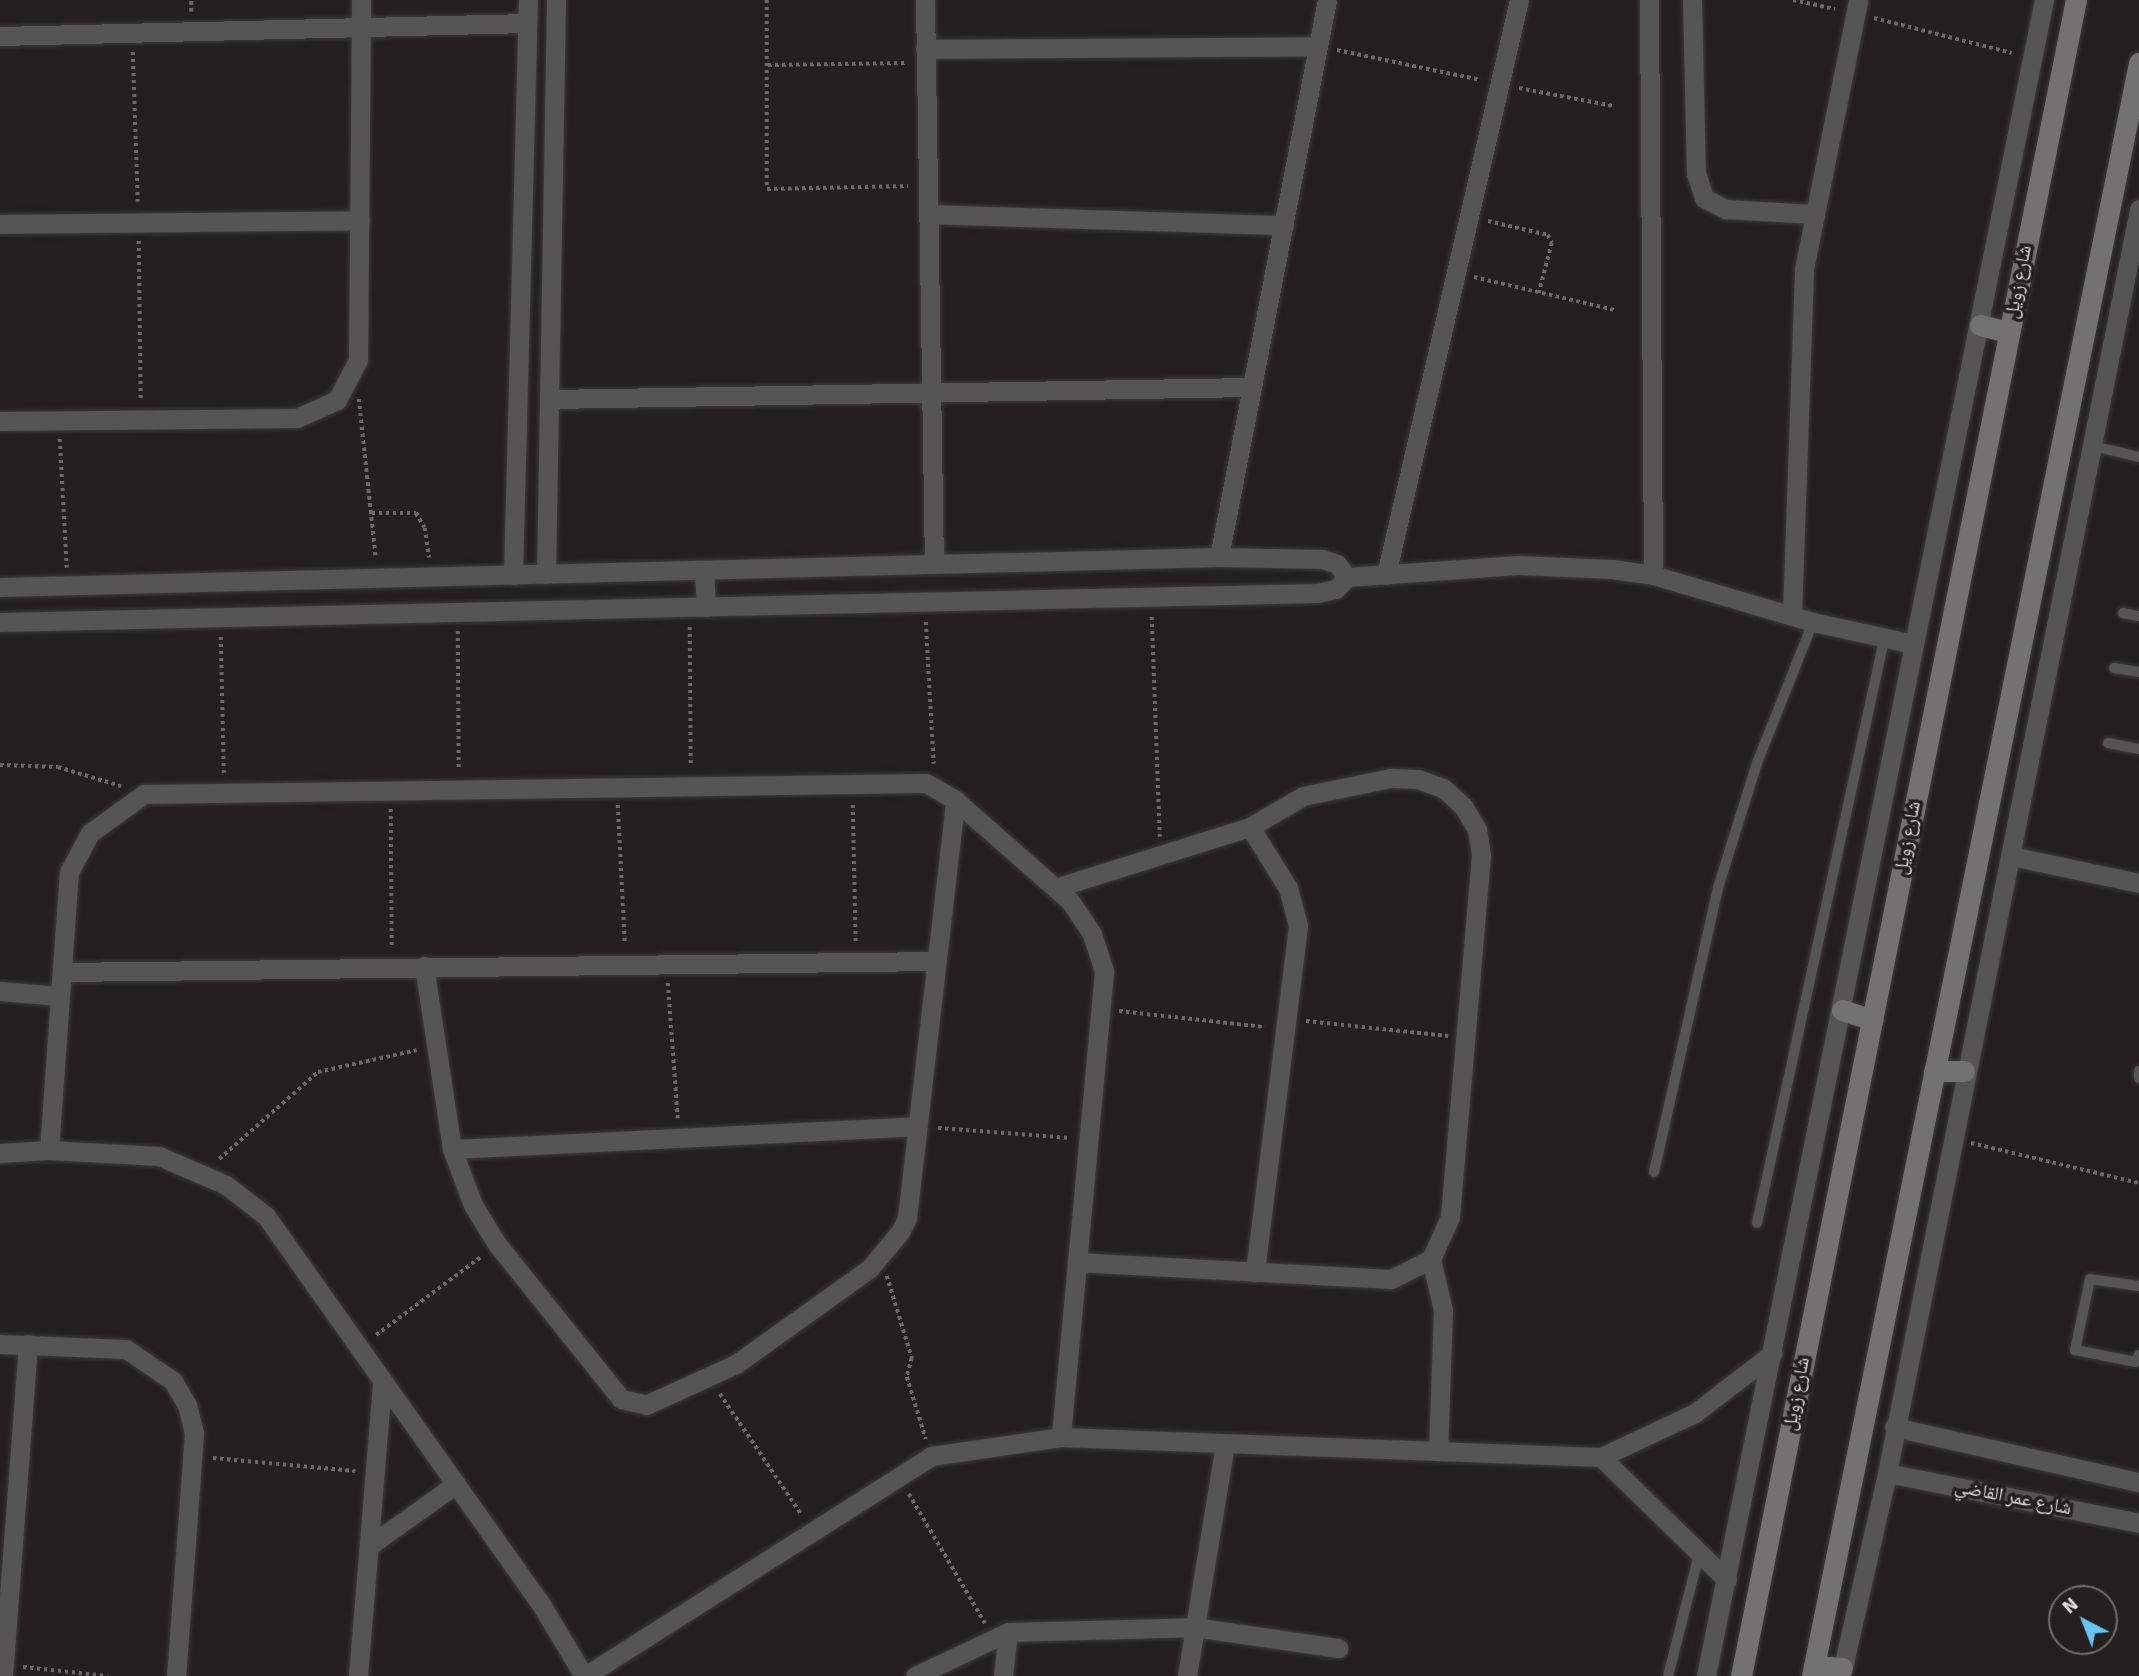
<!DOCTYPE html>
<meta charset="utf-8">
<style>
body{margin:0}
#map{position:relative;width:2139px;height:1676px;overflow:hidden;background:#251f1f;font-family:Signika,"Noto Naskh Arabic",sans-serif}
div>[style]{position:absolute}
.path>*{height:3.5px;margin-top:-1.75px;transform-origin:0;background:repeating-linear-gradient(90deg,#6d6868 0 3.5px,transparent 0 7px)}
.roads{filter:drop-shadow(0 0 2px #3f3a3a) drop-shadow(0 0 2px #3f3a3a)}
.lane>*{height:10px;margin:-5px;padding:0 5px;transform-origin:5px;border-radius:5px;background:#575454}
.street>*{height:19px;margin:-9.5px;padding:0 9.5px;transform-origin:9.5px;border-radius:9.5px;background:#575454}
.secondary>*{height:21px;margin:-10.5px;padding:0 10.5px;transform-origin:10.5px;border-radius:10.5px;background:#767171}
span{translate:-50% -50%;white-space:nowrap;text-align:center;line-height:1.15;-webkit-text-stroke:7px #251f1f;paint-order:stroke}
.street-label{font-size:19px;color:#e2dede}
.north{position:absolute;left:2048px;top:1585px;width:70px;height:70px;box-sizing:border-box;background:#251f1f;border:2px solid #716b6b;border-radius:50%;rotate:318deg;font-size:19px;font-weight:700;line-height:28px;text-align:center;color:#e2dede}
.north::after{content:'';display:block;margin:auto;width:24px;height:32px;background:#67c4f0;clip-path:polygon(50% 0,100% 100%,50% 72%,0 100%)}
</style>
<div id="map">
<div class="path">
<div style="left:767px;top:0;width:189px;rotate:90deg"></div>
<div style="left:767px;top:189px;width:141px;rotate:-1.2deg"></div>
<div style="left:1793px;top:0;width:43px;rotate:12.1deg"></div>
<div style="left:191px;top:12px;width:12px;rotate:-90deg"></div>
<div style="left:1874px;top:18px;width:142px;rotate:14.2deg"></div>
<div style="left:1337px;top:50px;width:147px;rotate:11.8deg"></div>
<div style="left:133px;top:52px;width:150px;rotate:88.1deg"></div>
<div style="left:768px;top:65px;width:138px;rotate:-0.8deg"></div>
<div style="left:1519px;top:88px;width:96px;rotate:10.8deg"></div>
<div style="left:1488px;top:221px;width:62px;rotate:13.1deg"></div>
<div style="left:1548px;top:235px;width:9px;rotate:63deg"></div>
<div style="left:1552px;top:243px;width:52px;rotate:104.6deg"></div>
<div style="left:139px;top:241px;width:160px;rotate:89.3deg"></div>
<div style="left:1474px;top:277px;width:145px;rotate:13.2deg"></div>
<div style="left:359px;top:399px;width:161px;rotate:83.9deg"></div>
<div style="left:60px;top:439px;width:129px;rotate:86.9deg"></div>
<div style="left:372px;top:513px;width:44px"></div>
<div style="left:416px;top:513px;width:17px;rotate:59deg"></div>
<div style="left:425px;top:528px;width:30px;rotate:82deg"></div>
<div style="left:1152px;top:617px;width:220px;rotate:87.9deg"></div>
<div style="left:926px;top:622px;width:142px;rotate:86.8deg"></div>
<div style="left:690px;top:627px;width:139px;rotate:89.6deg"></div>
<div style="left:458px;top:631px;width:139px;rotate:89.6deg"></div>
<div style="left:221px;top:637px;width:136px;rotate:88.7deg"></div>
<div style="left:0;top:765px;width:58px;rotate:2deg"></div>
<div style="left:58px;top:767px;width:66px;rotate:16.8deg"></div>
<div style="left:618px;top:805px;width:139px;rotate:87.1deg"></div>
<div style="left:853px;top:805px;width:139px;rotate:88.8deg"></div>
<div style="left:391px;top:809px;width:140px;rotate:89.6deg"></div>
<div style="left:668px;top:983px;width:136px;rotate:85.8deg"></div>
<div style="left:1119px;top:1011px;width:147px;rotate:6.3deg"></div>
<div style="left:1306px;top:1021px;width:143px;rotate:6deg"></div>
<div style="left:938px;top:1128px;width:132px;rotate:4.3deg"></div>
<div style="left:1971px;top:1143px;width:173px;rotate:13.4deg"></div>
<div style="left:219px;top:1159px;width:132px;rotate:-41.3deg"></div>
<div style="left:318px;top:1072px;width:101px;rotate:-12.5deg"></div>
<div style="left:887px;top:1276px;width:86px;rotate:73deg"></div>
<div style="left:912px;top:1358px;width:20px;rotate:105deg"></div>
<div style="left:907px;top:1377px;width:65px;rotate:73deg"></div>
<div style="left:376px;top:1335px;width:132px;rotate:-36.7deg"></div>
<div style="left:720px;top:1394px;width:146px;rotate:55.9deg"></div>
<div style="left:213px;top:1458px;width:143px;rotate:5.2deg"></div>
<div style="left:909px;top:1494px;width:150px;rotate:59.5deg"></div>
<div style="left:23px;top:1667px;width:85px;rotate:6deg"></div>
</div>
<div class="roads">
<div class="lane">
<div style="left:2093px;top:446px;width:47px;rotate:13.4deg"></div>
<div style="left:2123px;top:613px;width:16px;rotate:11deg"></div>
<div style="left:2114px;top:668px;width:25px;rotate:9deg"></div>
<div style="left:2108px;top:743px;width:32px;rotate:11deg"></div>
<div style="left:2139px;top:1071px;width:7px;rotate:90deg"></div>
<div style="left:1654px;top:1172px;width:291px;rotate:-77.3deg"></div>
<div style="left:1718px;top:888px;width:131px;rotate:-72.7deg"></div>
<div style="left:1757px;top:763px;width:152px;rotate:-68.3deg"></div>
<div style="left:1757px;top:1223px;width:597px;rotate:-77.71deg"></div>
<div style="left:2139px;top:1286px;width:49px;rotate:-171.9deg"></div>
<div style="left:2090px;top:1279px;width:73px;rotate:101.9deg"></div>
<div style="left:2075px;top:1350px;width:61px;rotate:11.3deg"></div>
<div style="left:2135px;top:1362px;width:8px;rotate:-60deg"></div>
<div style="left:1668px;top:1676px;width:126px;rotate:-75.7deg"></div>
</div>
<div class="street">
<div style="left:925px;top:0;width:564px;rotate:89.09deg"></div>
<div style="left:1649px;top:0;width:575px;rotate:89.6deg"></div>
<div style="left:1692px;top:0;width:173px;rotate:88.7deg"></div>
<div style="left:1696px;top:173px;width:26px;rotate:72deg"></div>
<div style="left:1704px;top:198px;width:25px;rotate:27deg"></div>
<div style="left:1726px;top:209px;width:87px;rotate:3.3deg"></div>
<div style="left:0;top:36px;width:527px;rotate:-1.41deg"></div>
<div style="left:925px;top:49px;width:393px;rotate:-0.4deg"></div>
<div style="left:928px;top:214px;width:356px;rotate:1.8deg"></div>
<div style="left:0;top:224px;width:360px;rotate:-0.6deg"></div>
<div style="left:550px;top:399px;width:702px;rotate:-0.98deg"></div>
<div style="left:0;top:421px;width:297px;rotate:-0.6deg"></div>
<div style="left:297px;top:418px;width:44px;rotate:-24.2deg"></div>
<div style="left:337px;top:400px;width:45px;rotate:-62.3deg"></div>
<div style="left:358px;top:360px;width:360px;rotate:-89.5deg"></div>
<div style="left:1219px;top:557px;width:567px;rotate:-79.03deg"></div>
<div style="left:704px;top:570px;width:37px;rotate:87deg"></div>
<div style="left:546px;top:574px;width:574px;rotate:-89deg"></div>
<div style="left:513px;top:575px;width:575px;rotate:-88.51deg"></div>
<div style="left:1386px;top:575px;width:590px;rotate:-76.98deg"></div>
<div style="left:1347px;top:577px;width:171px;rotate:-4deg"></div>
<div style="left:1518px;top:565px;width:94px;rotate:2.4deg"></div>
<div style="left:1612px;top:569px;width:41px;rotate:8.3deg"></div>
<div style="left:1653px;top:575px;width:167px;rotate:16.4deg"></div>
<div style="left:1813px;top:622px;width:103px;rotate:12.3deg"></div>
<div style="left:0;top:587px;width:1219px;rotate:-1.41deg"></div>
<div style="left:1219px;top:557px;width:103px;rotate:1.1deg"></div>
<div style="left:1322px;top:559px;width:16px;rotate:18deg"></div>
<div style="left:1337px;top:564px;width:16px;rotate:52deg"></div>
<div style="left:1792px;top:615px;width:346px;rotate:-88deg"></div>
<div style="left:1804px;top:269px;width:274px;rotate:-78.6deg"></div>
<div style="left:0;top:622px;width:1318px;rotate:-1.26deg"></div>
<div style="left:1318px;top:593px;width:18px;rotate:-13deg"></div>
<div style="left:1336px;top:589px;width:16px;rotate:-47deg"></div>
<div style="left:1250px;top:827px;width:72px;rotate:58.1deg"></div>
<div style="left:1288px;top:888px;width:39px;rotate:75deg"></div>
<div style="left:1298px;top:926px;width:349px;rotate:97.1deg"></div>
<div style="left:2011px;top:856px;width:131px;rotate:11.9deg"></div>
<div style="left:1055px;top:888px;width:204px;rotate:-17.4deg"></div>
<div style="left:1250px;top:827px;width:61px;rotate:-30.3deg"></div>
<div style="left:1303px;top:796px;width:90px;rotate:-11.6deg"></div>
<div style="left:1391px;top:778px;width:27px;rotate:2deg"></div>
<div style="left:1418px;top:779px;width:27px;rotate:20deg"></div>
<div style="left:1443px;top:788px;width:27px;rotate:42deg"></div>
<div style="left:1463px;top:806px;width:27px;rotate:59deg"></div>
<div style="left:1477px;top:829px;width:26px;rotate:81deg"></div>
<div style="left:1481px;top:855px;width:363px;rotate:94.9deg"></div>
<div style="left:1450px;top:1217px;width:46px;rotate:114.3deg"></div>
<div style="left:1431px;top:1259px;width:45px;rotate:153.4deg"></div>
<div style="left:1391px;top:1279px;width:315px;rotate:-176.9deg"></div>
<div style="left:424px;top:966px;width:185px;rotate:81.3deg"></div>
<div style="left:452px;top:1149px;width:60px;rotate:69.4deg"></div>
<div style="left:473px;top:1205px;width:46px;rotate:58.4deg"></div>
<div style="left:497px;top:1244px;width:198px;rotate:51.3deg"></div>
<div style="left:621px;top:1399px;width:26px;rotate:13deg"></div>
<div style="left:646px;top:1405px;width:99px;rotate:-24.5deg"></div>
<div style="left:736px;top:1364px;width:165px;rotate:-35.6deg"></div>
<div style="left:870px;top:1268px;width:47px;rotate:-50.2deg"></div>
<div style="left:900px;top:1232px;width:16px;rotate:-63deg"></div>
<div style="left:907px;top:1218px;width:421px;rotate:-83.4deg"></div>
<div style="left:62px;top:972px;width:873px;rotate:-0.72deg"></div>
<div style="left:0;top:991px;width:60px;rotate:4.8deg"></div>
<div style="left:452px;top:1149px;width:466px;rotate:-2.8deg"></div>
<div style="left:49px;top:1150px;width:279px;rotate:-85.9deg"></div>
<div style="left:69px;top:872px;width:44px;rotate:-61.7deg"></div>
<div style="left:90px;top:833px;width:67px;rotate:-35.8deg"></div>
<div style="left:144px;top:794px;width:782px;rotate:-0.81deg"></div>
<div style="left:926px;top:783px;width:34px;rotate:30deg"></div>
<div style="left:955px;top:800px;width:153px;rotate:41.3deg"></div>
<div style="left:1070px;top:901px;width:40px;rotate:56deg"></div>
<div style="left:1092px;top:934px;width:40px;rotate:72deg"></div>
<div style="left:1104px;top:972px;width:467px;rotate:95.3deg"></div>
<div style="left:0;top:1153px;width:49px;rotate:-3.5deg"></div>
<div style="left:49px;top:1150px;width:110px;rotate:3.1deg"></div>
<div style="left:159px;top:1156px;width:73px;rotate:23.4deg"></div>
<div style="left:226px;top:1185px;width:51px;rotate:37.8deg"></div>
<div style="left:266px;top:1216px;width:472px;rotate:54.7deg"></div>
<div style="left:539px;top:1601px;width:87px;rotate:59deg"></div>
<div style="left:1431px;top:1259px;width:52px;rotate:76.8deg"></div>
<div style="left:1443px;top:1310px;width:141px;rotate:92deg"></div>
<div style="left:0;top:1344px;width:126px;rotate:2.3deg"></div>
<div style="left:126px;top:1349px;width:57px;rotate:34.2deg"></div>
<div style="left:173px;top:1381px;width:28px;rotate:60deg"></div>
<div style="left:187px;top:1405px;width:29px;rotate:76deg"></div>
<div style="left:194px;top:1433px;width:244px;rotate:94.2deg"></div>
<div style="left:1894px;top:1427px;width:251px;rotate:12.7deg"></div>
<div style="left:1601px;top:1457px;width:176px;rotate:44.3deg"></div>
<div style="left:1887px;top:1473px;width:257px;rotate:11.2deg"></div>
<div style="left:369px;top:1546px;width:107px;rotate:-35.5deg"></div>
<div style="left:3px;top:1676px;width:333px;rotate:-85.7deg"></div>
<div style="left:358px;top:1676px;width:296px;rotate:-85.3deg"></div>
<div style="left:585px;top:1676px;width:410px;rotate:-32.4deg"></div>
<div style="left:931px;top:1456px;width:131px;rotate:-8.3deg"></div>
<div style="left:1061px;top:1437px;width:540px;rotate:2.12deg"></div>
<div style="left:1601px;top:1457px;width:104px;rotate:-25.1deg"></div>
<div style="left:1695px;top:1413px;width:98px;rotate:-37.6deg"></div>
<div style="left:915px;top:1676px;width:103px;rotate:-25.3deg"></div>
<div style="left:1008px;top:1632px;width:186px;rotate:-1.5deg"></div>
<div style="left:1194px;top:1627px;width:146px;rotate:8.3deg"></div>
<div style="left:1003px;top:1676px;width:44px;rotate:-83.5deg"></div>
<div style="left:1187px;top:1676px;width:235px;rotate:-80.7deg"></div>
<div style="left:1706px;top:1676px;width:1710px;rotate:-78.6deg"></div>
<div style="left:1841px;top:1676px;width:208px;rotate:-77.2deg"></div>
<div style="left:1887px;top:1473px;width:1289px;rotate:-78.72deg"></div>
</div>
<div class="secondary">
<div style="left:1980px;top:325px;width:30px;rotate:14deg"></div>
<div style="left:1842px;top:1010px;width:32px;rotate:18deg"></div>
<div style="left:1934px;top:1071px;width:30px"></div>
<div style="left:1814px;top:1666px;width:28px;rotate:4deg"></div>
<div style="left:1741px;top:1676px;width:1709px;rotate:-78.7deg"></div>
<div style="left:1812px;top:1676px;width:1646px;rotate:-78.54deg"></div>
</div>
</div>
<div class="street-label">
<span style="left:2019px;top:282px;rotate:-79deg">شارع زويل</span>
<span style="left:1908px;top:838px;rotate:-79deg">شارع زويل</span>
<span style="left:1797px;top:1394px;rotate:-79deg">شارع زويل</span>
<span style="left:2013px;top:1498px;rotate:11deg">شارع عمر القاضي</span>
</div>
<div class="north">N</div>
</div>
